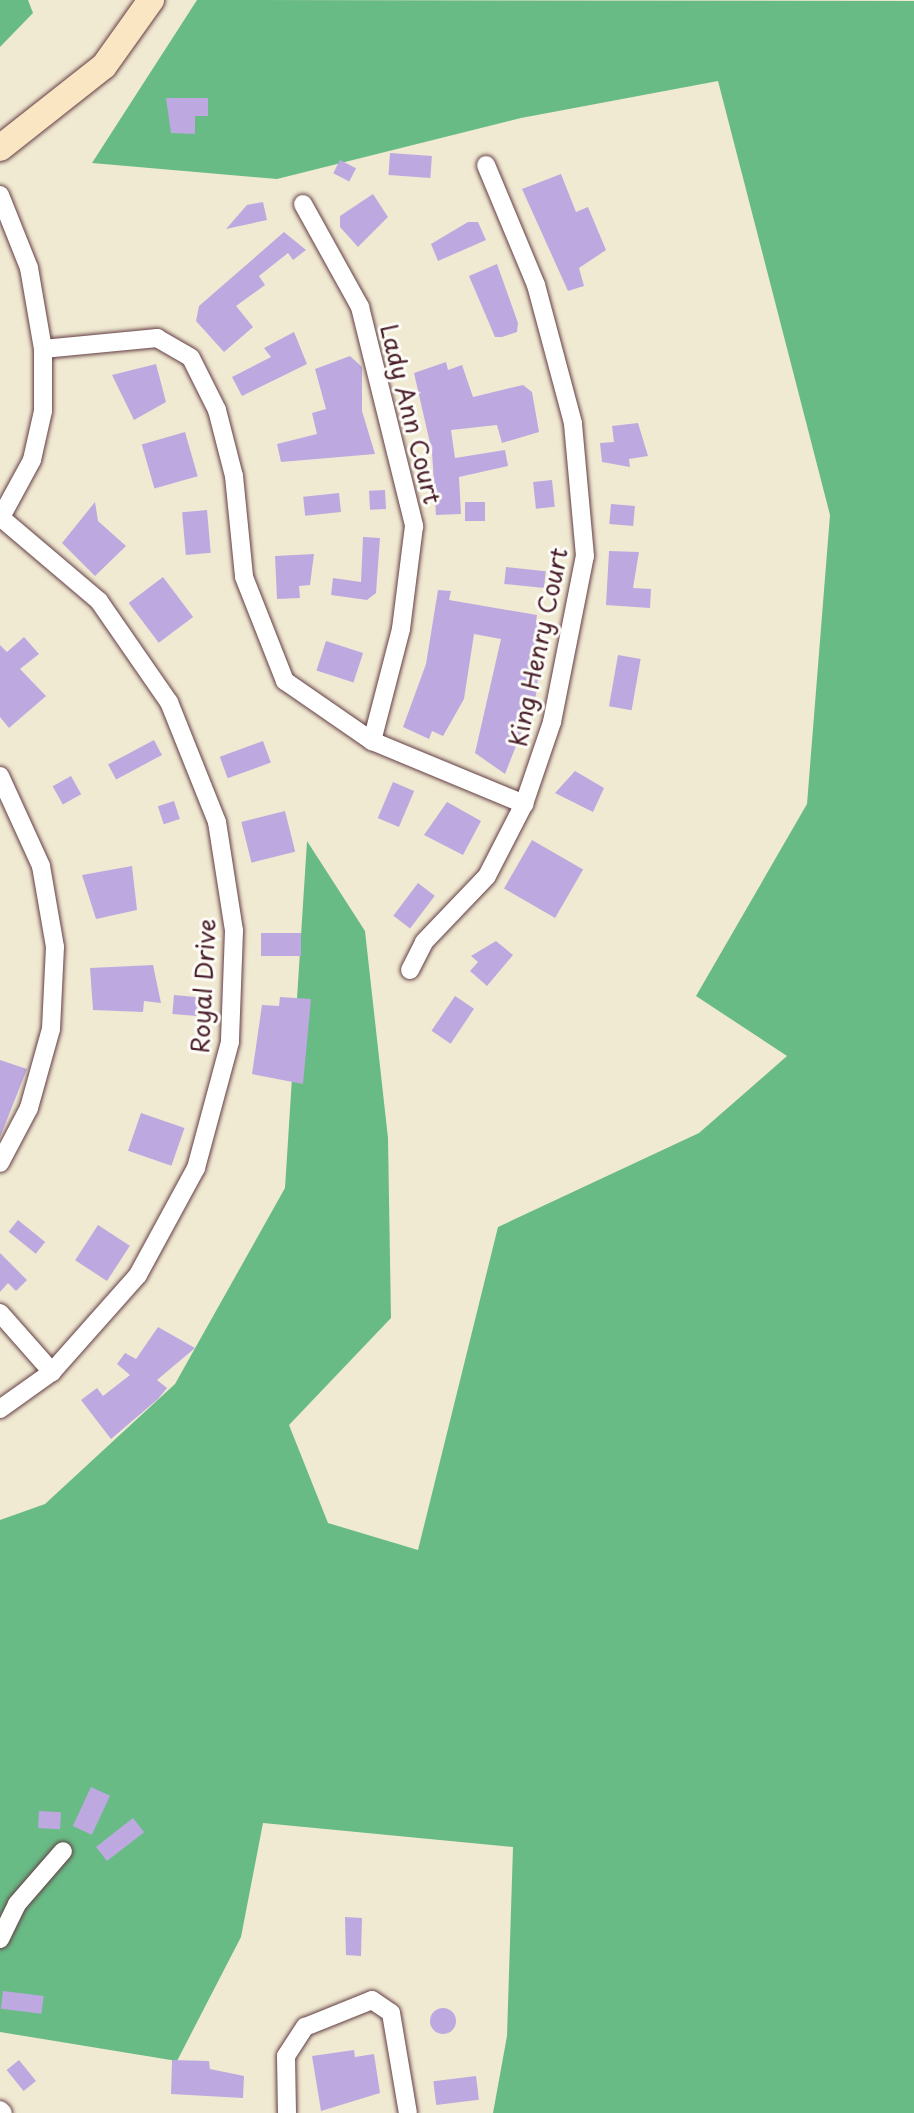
<!DOCTYPE html>
<style>
body{margin:0}
#map{position:relative;width:914px;height:2113px;overflow:hidden;background:#f1ead2;font-family:"Playpen Sans",sans-serif}
div>[style]{position:absolute}
.forest>*{inset:0;background:#69bb86}
.building>*{inset:0;background:#bda9e0;transform-origin:0 0}
.round{border-radius:50%}
.roads{filter:drop-shadow(0 0 2px #633d44) drop-shadow(0 0 2px #633d44)}
.minor>*{height:18px;margin:-9px;padding:0 9px;transform-origin:9px;border-radius:9px;background:#fff}
.secondary>*{height:26px;margin:-13px;padding:0 13px;transform-origin:13px;border-radius:13px;background:#fbe6c4}
span{translate:-50% -50%;white-space:nowrap;text-align:center;line-height:1.15;-webkit-text-stroke:6px #fdfcf7;paint-order:stroke}
.street-label{font-size:24px;color:#4a1f2b}
</style>
<div id="map">
<div class="forest">
<div style="clip-path:polygon(0 0,28px 0,33px 13px,0 47px)"></div>
<div style="clip-path:polygon(197px 0,914px 1px,914px 2113px,493px 2113px,507px 2036px,513px 1847px,263px 1823px,241px 1937px,177px 2061px,0 2032px,0 1520px,45px 1504px,175px 1384px,285px 1188px,307px 841px,365px 931px,388px 1138px,391px 1318px,289px 1425px,328px 1523px,418px 1550px,498px 1227px,699px 1133px,787px 1056px,696px 996px,807px 804px,830px 515px,718px 81px,521px 118px,277px 179px,92px 163px)"></div>
</div>
<div class="building">
<div style="clip-path:polygon(166px 98px,208px 98px,208px 116px,195px 116px,195px 134px,171px 133px)"></div>
<div style="left:390px;top:153px;width:42px;height:22px;rotate:4deg"></div>
<div style="left:340px;top:160px;width:18px;height:15px;rotate:27deg"></div>
<div style="clip-path:polygon(561px 174px,576px 212px,588px 207px,606px 250px,579px 268px,584px 286px,568px 291px,522px 189px)"></div>
<div style="clip-path:polygon(373px 194px,388px 217px,358px 247px,340px 227px,340px 216px)"></div>
<div style="clip-path:polygon(263px 202px,267px 220px,226px 229px,247px 205px)"></div>
<div style="clip-path:polygon(468px 222px,478px 222px,486px 240px,438px 261px,431px 244px)"></div>
<div style="clip-path:polygon(284px 232px,306px 250px,293px 260px,288px 253px,259px 276px,265px 285px,236px 306px,253px 327px,224px 352px,196px 321px,199px 306px)"></div>
<div style="clip-path:polygon(497px 264px,518px 323px,517px 332px,502px 337px,495px 337px,469px 276px)"></div>
<div style="clip-path:polygon(294px 332px,307px 364px,242px 396px,232px 377px,271px 357px,264px 348px)"></div>
<div style="clip-path:polygon(350px 356px,362px 367px,362px 411px,375px 454px,281px 462px,277px 444px,317px 434px,312px 413px,326px 409px,315px 369px)"></div>
<div style="clip-path:polygon(446px 362px,448px 370px,462px 365px,473px 397px,523px 385px,532px 392px,539px 432px,502px 443px,497px 425px,451px 430px,455px 458px,505px 450px,508px 466px,459px 477px,461px 514px,436px 515px,432px 452px,414px 373px)"></div>
<div style="clip-path:polygon(156px 364px,166px 402px,134px 420px,112px 375px)"></div>
<div style="clip-path:polygon(638px 423px,648px 456px,629px 459px,630px 467px,602px 462px,600px 443px,614px 442px,612px 426px)"></div>
<div style="left:185px;top:432px;width:46px;height:45px;rotate:74deg"></div>
<div style="left:552px;top:480px;width:27px;height:19px;rotate:84deg"></div>
<div style="left:385px;top:490px;width:19px;height:16px;rotate:87deg"></div>
<div style="left:339px;top:493px;width:19px;height:36px;rotate:84deg"></div>
<div style="clip-path:polygon(95px 502px,98px 521px,126px 546px,95px 576px,62px 543px)"></div>
<div style="left:465px;top:502px;width:20px;height:19px"></div>
<div style="left:611px;top:504px;width:24px;height:20px;rotate:5deg"></div>
<div style="left:207px;top:510px;width:43px;height:25px;rotate:85deg"></div>
<div style="clip-path:polygon(363px 537px,380px 538px,376px 593px,367px 600px,331px 595px,333px 578px,361px 582px)"></div>
<div style="clip-path:polygon(609px 551px,639px 552px,633px 588px,651px 589px,650px 608px,606px 605px)"></div>
<div style="clip-path:polygon(314px 554px,310px 585px,299px 586px,300px 598px,277px 599px,275px 556px)"></div>
<div style="left:506px;top:567px;width:40px;height:17px;rotate:6deg"></div>
<div style="left:163px;top:577px;width:50px;height:43px;rotate:53deg"></div>
<div style="clip-path:polygon(438px 590px,451px 591px,449px 600px,537px 615px,536px 622px,544px 624px,536px 695px,505px 774px,475px 753px,501px 639px,474px 634px,464px 699px,443px 736px,432px 731px,429px 739px,403px 727px,426px 664px)"></div>
<div style="clip-path:polygon(24px 637px,39px 654px,20px 669px,46px 696px,9px 728px,0 717px,0 645px,7px 652px)"></div>
<div style="left:326px;top:641px;width:39px;height:31px;rotate:18deg"></div>
<div style="left:618px;top:655px;width:23px;height:52px;rotate:10deg"></div>
<div style="left:154px;top:740px;width:17px;height:52px;rotate:62deg"></div>
<div style="left:263px;top:741px;width:23px;height:46px;rotate:70deg"></div>
<div style="clip-path:polygon(575px 771px,604px 788px,593px 812px,555px 793px)"></div>
<div style="left:71px;top:776px;width:21px;height:21px;rotate:61deg"></div>
<div style="left:393px;top:782px;width:23px;height:39px;rotate:23deg"></div>
<div style="left:174px;top:801px;width:19px;height:17px;rotate:72deg"></div>
<div style="clip-path:polygon(447px 802px,481px 821px,463px 855px,424px 835px)"></div>
<div style="left:285px;top:811px;width:42px;height:45px;rotate:76deg"></div>
<div style="left:532px;top:840px;width:59px;height:56px;rotate:30deg"></div>
<div style="clip-path:polygon(132px 866px,137px 910px,96px 919px,82px 875px)"></div>
<div style="left:418px;top:883px;width:21px;height:41px;rotate:37deg"></div>
<div style="left:261px;top:933px;width:40px;height:23px"></div>
<div style="clip-path:polygon(496px 941px,513px 955px,487px 986px,470px 971px,478px 962px,471px 956px)"></div>
<div style="clip-path:polygon(153px 965px,161px 1003px,144px 1001px,143px 1012px,93px 1010px,90px 968px)"></div>
<div style="left:174px;top:995px;width:25px;height:19px;rotate:5deg"></div>
<div style="left:455px;top:996px;width:23px;height:42px;rotate:34deg"></div>
<div style="clip-path:polygon(280px 997px,311px 999px,303px 1084px,252px 1074px,262px 1005px,279px 1006px)"></div>
<div style="clip-path:polygon(0 1060px,27px 1069px,0 1137px)"></div>
<div style="left:141px;top:1113px;width:46px;height:40px;rotate:19deg"></div>
<div style="left:18px;top:1220px;width:35px;height:15px;rotate:39deg"></div>
<div style="left:98px;top:1225px;width:38px;height:42px;rotate:33deg"></div>
<div style="clip-path:polygon(0 1253px,27px 1280px,16px 1291px,8px 1283px,0 1292px)"></div>
<div style="clip-path:polygon(158px 1327px,195px 1348px,157px 1380px,167px 1388px,158px 1399px,111px 1439px,81px 1400px,97px 1388px,103px 1396px,130px 1375px,117px 1364px,125px 1353px,136px 1359px)"></div>
<div style="left:91px;top:1787px;width:21px;height:43px;rotate:25deg"></div>
<div style="left:39px;top:1811px;width:22px;height:17px;rotate:3deg"></div>
<div style="left:133px;top:1818px;width:18px;height:47px;rotate:52deg"></div>
<div style="clip-path:polygon(345px 1917px,362px 1918px,361px 1956px,346px 1955px)"></div>
<div style="left:3px;top:1991px;width:41px;height:18px;rotate:7deg"></div>
<div class="round" style="left:430px;top:2008px;width:26px;height:26px"></div>
<div style="clip-path:polygon(354px 2050px,355px 2057px,374px 2054px,380px 2093px,321px 2111px,312px 2056px)"></div>
<div style="left:19px;top:2060px;width:27px;height:16px;rotate:51deg"></div>
<div style="clip-path:polygon(172px 2060px,209px 2061px,210px 2069px,244px 2076px,243px 2098px,171px 2094px)"></div>
<div style="left:476px;top:2076px;width:24px;height:43px;rotate:83deg"></div>
</div>
<div class="roads">
<div class="minor">
<div style="left:0;top:195px;width:79px;rotate:68.3deg"></div>
<div style="left:29px;top:268px;width:82px;rotate:80.2deg"></div>
<div style="left:43px;top:349px;width:62px;rotate:90deg"></div>
<div style="left:43px;top:411px;width:50px;rotate:102.7deg"></div>
<div style="left:32px;top:460px;width:67px;rotate:118.5deg"></div>
<div style="left:303px;top:204px;width:118px;rotate:61deg"></div>
<div style="left:360px;top:307px;width:226px;rotate:76.1deg"></div>
<div style="left:414px;top:526px;width:104px;rotate:97.2deg"></div>
<div style="left:401px;top:629px;width:116px;rotate:104.5deg"></div>
<div style="left:43px;top:349px;width:115px;rotate:-5.5deg"></div>
<div style="left:157px;top:338px;width:39px;rotate:30deg"></div>
<div style="left:191px;top:358px;width:58px;rotate:63.4deg"></div>
<div style="left:217px;top:410px;width:68px;rotate:75.6deg"></div>
<div style="left:234px;top:476px;width:101px;rotate:84.3deg"></div>
<div style="left:244px;top:577px;width:112px;rotate:68.5deg"></div>
<div style="left:285px;top:681px;width:106px;rotate:34.6deg"></div>
<div style="left:372px;top:741px;width:165px;rotate:22.5deg"></div>
<div style="left:0;top:517px;width:130px;rotate:40.3deg"></div>
<div style="left:99px;top:601px;width:123px;rotate:55.3deg"></div>
<div style="left:169px;top:702px;width:129px;rotate:68.2deg"></div>
<div style="left:217px;top:822px;width:110px;rotate:81.1deg"></div>
<div style="left:234px;top:931px;width:111px;rotate:92.1deg"></div>
<div style="left:230px;top:1042px;width:131px;rotate:105.1deg"></div>
<div style="left:196px;top:1168px;width:122px;rotate:118.5deg"></div>
<div style="left:138px;top:1275px;width:130px;rotate:131.6deg"></div>
<div style="left:52px;top:1372px;width:64px;rotate:144.6deg"></div>
<div style="left:0;top:776px;width:99px;rotate:65.5deg"></div>
<div style="left:41px;top:866px;width:82px;rotate:80.2deg"></div>
<div style="left:55px;top:947px;width:82px;rotate:92.8deg"></div>
<div style="left:51px;top:1029px;width:82px;rotate:105.6deg"></div>
<div style="left:29px;top:1108px;width:62px;rotate:117.8deg"></div>
<div style="left:410px;top:970px;width:31px;rotate:-63deg"></div>
<div style="left:424px;top:942px;width:91px;rotate:-46.3deg"></div>
<div style="left:487px;top:876px;width:81px;rotate:-62.8deg"></div>
<div style="left:524px;top:804px;width:87px;rotate:-71.1deg"></div>
<div style="left:552px;top:722px;width:169px;rotate:-78.8deg"></div>
<div style="left:585px;top:556px;width:134px;rotate:-95.2deg"></div>
<div style="left:573px;top:423px;width:143px;rotate:-105deg"></div>
<div style="left:536px;top:285px;width:130px;rotate:-112.6deg"></div>
<div style="left:0;top:1313px;width:79px;rotate:48.6deg"></div>
<div style="left:0;top:1939px;width:39px;rotate:-64deg"></div>
<div style="left:17px;top:1904px;width:70px;rotate:-49deg"></div>
<div style="left:0;top:2110px;width:4px;rotate:45deg"></div>
<div style="left:287px;top:2113px;width:57px;rotate:-91deg"></div>
<div style="left:286px;top:2056px;width:35px;rotate:-57deg"></div>
<div style="left:305px;top:2027px;width:72px;rotate:-21.9deg"></div>
<div style="left:372px;top:2000px;width:23px;rotate:34deg"></div>
<div style="left:391px;top:2013px;width:101px;rotate:80.4deg"></div>
</div>
<div class="secondary">
<div style="left:0;top:148px;width:132px;rotate:-38.3deg"></div>
<div style="left:104px;top:66px;width:81px;rotate:-54.5deg"></div>
</div>
</div>
<div class="street-label">
<span style="left:411px;top:414px;rotate:76deg">Lady Ann Court</span>
<span style="left:538px;top:647px;rotate:-78deg">King Henry Court</span>
<span style="left:203px;top:986px;rotate:-87deg">Royal Drive</span>
</div>
</div>
